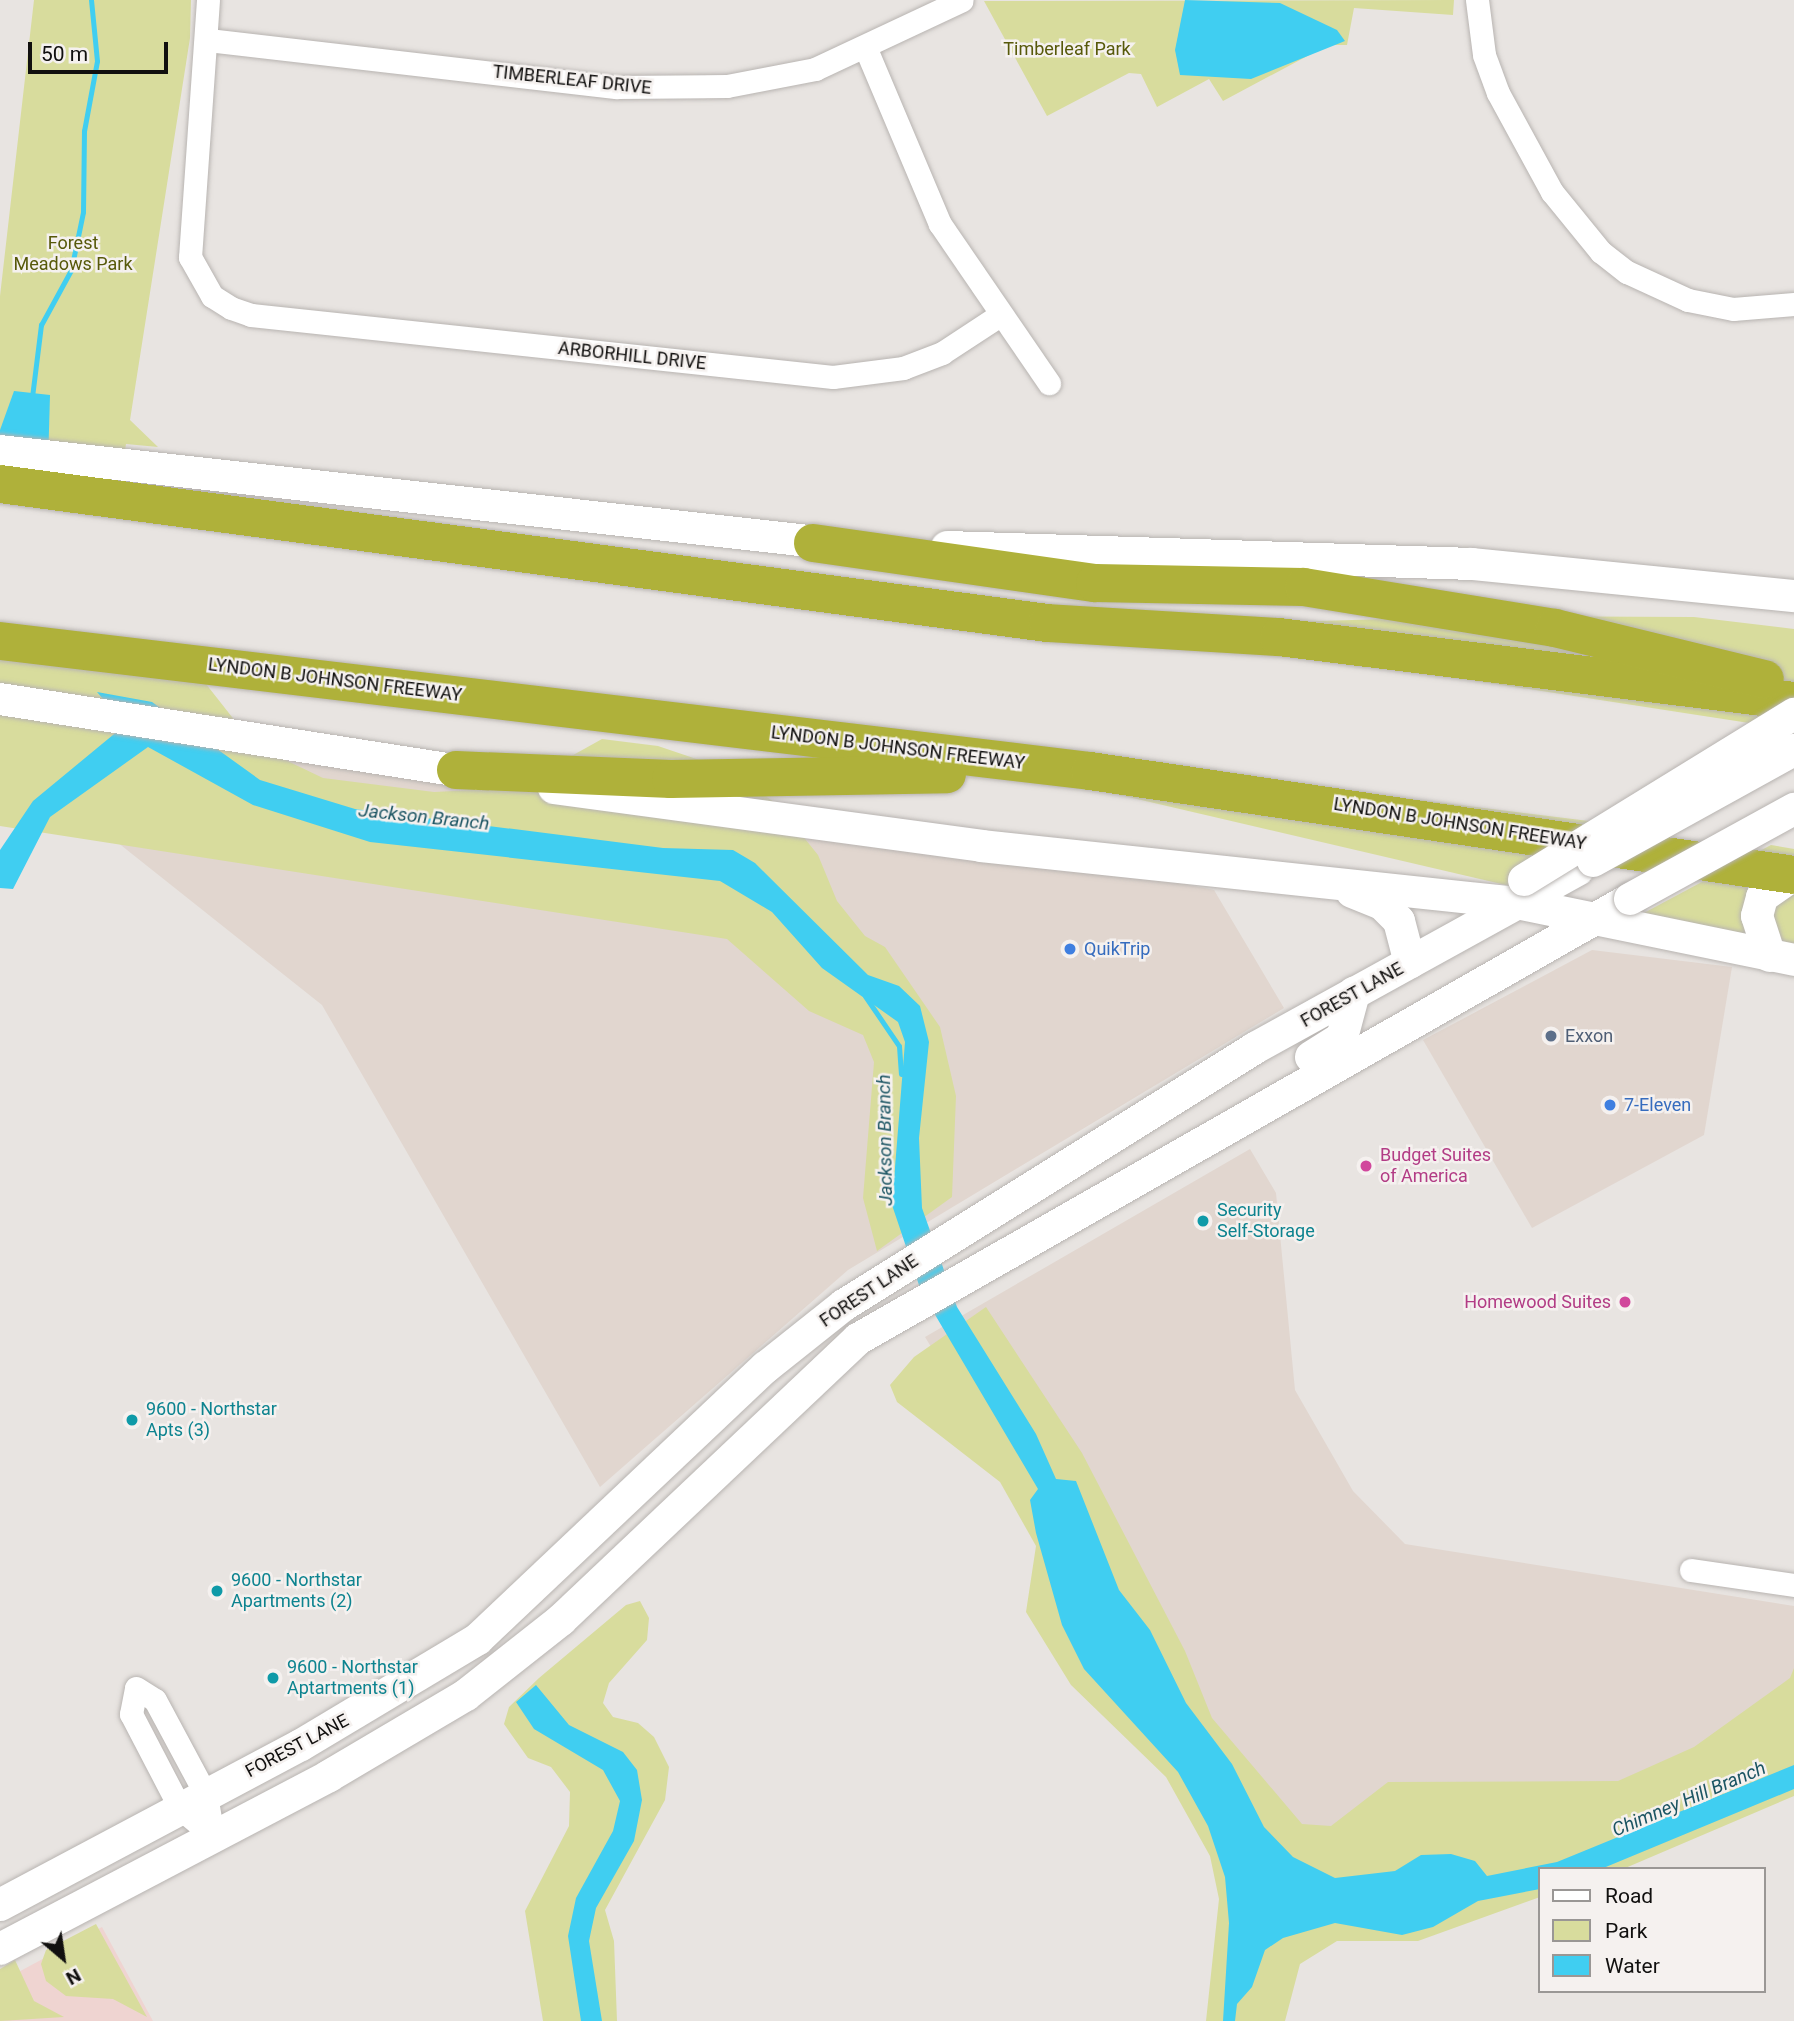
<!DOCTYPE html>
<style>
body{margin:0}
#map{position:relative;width:1794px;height:2021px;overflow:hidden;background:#e8e4e1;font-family:Roboto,sans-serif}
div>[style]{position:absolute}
.built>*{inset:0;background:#e1d6cf}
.education>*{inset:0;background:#efd4d1}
.green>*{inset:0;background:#d8dc9d}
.water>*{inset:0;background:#40cef1}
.stream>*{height:5px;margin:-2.5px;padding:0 2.5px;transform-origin:2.5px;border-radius:2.5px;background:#40cef1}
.roads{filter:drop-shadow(0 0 2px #b8b4b1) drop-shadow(0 0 2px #b8b4b1)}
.street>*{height:23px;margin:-11.5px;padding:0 11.5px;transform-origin:11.5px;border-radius:11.5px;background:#fff}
.secondary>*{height:32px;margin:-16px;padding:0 16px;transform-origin:16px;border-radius:16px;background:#fff}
.highway>*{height:38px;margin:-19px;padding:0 19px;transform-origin:19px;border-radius:19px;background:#afb13a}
.bridges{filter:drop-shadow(0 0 2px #b8b4b1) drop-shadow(0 0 2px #b8b4b1)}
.secondary-bridge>*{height:32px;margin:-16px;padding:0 16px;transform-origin:16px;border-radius:16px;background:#fff}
.dots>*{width:19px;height:19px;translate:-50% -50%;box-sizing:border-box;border:4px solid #f5f1ef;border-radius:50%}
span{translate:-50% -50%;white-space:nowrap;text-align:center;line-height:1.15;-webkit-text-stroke:5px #f5f1ef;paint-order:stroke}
.park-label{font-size:18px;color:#57590a}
.street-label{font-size:18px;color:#11100f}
.shop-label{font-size:18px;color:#366cbe}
.left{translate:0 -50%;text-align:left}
.service-label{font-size:18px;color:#4e5e75}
.hotel-label{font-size:18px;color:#b23c85}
.right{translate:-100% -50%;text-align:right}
.culture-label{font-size:18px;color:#0d838f}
.water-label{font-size:19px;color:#1c5563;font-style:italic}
.legend{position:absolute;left:1538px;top:1867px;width:228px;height:126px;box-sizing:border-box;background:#f5f1ef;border:2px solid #9a9795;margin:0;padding:9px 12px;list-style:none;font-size:21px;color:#11100f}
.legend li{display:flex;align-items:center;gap:14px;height:35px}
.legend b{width:35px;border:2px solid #9a9795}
.north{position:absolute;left:28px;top:1923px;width:70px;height:70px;-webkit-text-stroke:5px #f5f1ef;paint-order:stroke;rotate:151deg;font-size:19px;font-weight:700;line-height:28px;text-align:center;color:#11100f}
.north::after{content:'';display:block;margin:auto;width:24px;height:32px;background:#11100f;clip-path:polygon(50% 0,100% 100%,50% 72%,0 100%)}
.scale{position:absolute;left:28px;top:42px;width:140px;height:32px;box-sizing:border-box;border:4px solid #11100f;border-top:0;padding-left:9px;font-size:21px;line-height:24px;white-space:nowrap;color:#11100f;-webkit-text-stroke:5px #f5f1ef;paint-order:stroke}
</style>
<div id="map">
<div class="built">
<div style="clip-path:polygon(0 702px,867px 820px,1214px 890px,1284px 1008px,848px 1270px,600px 1487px,322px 1005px,0 749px)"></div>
<div style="clip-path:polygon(1592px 950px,1732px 967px,1704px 1135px,1532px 1228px,1423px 1040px)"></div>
<div style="clip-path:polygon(1250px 1149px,1276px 1193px,1295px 1390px,1353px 1491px,1405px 1544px,1794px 1606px,1794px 1724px,1559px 1856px,1266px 1894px,925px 1337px)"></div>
</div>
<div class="education">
<div style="clip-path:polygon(102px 1927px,153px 2021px,0 2021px,0 1982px)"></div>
</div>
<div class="green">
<div style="clip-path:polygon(34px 0,191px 0,190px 38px,130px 420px,158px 447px,126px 444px,116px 510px,0 498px,0 296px)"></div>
<div style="clip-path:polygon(1454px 0,1453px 15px,1354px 8px,1347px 45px,1328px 45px,1223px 101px,1209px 79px,1157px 107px,1141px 74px,1129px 73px,1047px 116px,984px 1px)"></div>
<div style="clip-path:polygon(1484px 616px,1694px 617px,1794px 629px,1794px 730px,1126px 627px)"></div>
<div style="clip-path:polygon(0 654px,195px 670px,254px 745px,323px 778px,434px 792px,514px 788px,602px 739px,658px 746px,726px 769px,777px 804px,818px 855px,837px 901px,865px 936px,885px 947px,940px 1027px,956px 1096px,952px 1197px,877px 1251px,863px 1198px,874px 1062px,863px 1035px,809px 1011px,727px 939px,0 826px)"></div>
<div style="clip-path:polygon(872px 737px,1321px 788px,1637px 827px,1531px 891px)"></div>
<div style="clip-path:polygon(1771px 845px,1794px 849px,1794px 947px,1627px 922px)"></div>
<div style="clip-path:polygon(986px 1307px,1082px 1453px,1185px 1651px,1212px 1718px,1302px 1824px,1331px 1826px,1388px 1782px,1618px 1781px,1694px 1747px,1790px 1678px,1794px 1668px,1794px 1796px,1623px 1869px,1540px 1869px,1540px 1897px,1418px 1941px,1337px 1941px,1300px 1964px,1285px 2021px,1206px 2021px,1219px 1899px,1210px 1856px,1166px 1777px,1071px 1685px,1026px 1612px,1036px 1546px,1000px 1482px,897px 1402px,890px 1385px,914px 1357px)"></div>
<div style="clip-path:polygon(640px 1601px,649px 1618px,647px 1640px,609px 1683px,603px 1703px,613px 1717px,638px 1723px,654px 1737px,669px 1767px,665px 1800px,605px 1910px,614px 1941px,617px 2021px,543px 2021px,525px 1911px,569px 1826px,570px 1792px,551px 1767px,528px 1758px,504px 1724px,509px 1707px,539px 1678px,626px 1605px)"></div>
<div style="clip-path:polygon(96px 1924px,147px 2017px,113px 1999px,66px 1996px,46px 1981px,41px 1964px,46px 1950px)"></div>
<div style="clip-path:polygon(15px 1960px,34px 2001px,64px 2017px,0 2021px,0 1969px)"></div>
</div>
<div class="water">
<div style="clip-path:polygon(1185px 0,1280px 3px,1337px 30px,1345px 41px,1251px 79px,1180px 75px,1175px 50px)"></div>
<div style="clip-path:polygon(14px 391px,50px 395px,48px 464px,0 461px,0 430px)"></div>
<div style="clip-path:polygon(97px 692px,152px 702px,260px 780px,355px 809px,663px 848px,733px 850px,755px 863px,868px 975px,899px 986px,920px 1006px,929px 1042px,919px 1138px,922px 1208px,957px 1307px,1036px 1434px,1056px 1479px,1076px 1481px,1119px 1590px,1150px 1630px,1186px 1703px,1232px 1764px,1264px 1827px,1293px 1857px,1335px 1878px,1395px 1871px,1421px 1855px,1451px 1854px,1475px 1861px,1487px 1876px,1557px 1862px,1794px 1765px,1794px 1789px,1601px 1869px,1540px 1869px,1540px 1889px,1478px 1901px,1433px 1927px,1402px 1935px,1335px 1923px,1283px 1938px,1265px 1950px,1252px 1987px,1237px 2004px,1235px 2021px,1223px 2021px,1229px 1923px,1225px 1877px,1208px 1826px,1178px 1772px,1084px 1669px,1062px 1625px,1036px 1533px,1030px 1500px,1038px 1489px,921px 1291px,892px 1205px,905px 1042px,898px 1022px,822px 968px,772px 912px,720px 881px,370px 842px,253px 805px,148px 747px,50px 817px,13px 889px,0 888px,0 850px,33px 801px,125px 725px)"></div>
<div style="clip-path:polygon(536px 1685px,569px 1725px,623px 1752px,637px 1770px,642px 1800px,634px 1841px,596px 1908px,589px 1941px,602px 2021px,581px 2021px,568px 1936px,576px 1898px,613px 1831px,620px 1801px,603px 1770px,534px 1729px,516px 1702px)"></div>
</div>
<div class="stream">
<div style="left:32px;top:397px;width:73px;rotate:-82.9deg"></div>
<div style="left:41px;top:325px;width:63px;rotate:-61.4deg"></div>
<div style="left:71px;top:270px;width:59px;rotate:-78.3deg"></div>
<div style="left:83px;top:212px;width:81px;rotate:-89.3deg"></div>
<div style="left:84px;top:131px;width:71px;rotate:-79.5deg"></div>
<div style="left:97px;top:61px;width:61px;rotate:-95.6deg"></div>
<div style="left:865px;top:996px;width:60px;rotate:55.8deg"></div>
<div style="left:899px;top:1046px;width:28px;rotate:86deg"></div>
</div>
<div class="roads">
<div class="street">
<div style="left:208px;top:0;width:258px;rotate:94deg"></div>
<div style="left:190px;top:257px;width:45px;rotate:60.6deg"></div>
<div style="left:212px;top:296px;width:22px;rotate:32deg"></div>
<div style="left:231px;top:308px;width:21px;rotate:19deg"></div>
<div style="left:251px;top:315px;width:585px;rotate:6.08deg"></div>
<div style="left:833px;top:377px;width:71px;rotate:-7.3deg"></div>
<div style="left:903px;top:368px;width:42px;rotate:-21deg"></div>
<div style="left:942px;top:353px;width:69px;rotate:-33.2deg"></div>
<div style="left:1477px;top:0;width:55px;rotate:82.7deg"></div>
<div style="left:1484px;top:55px;width:40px;rotate:69.8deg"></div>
<div style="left:1498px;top:93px;width:113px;rotate:61.4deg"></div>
<div style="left:1552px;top:192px;width:77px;rotate:50.8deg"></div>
<div style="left:1601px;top:252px;width:33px;rotate:38deg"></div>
<div style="left:1627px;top:272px;width:67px;rotate:24.7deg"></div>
<div style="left:1688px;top:300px;width:46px;rotate:11.3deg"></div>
<div style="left:1733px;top:309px;width:61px;rotate:-4.7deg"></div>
<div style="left:208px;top:40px;width:412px;rotate:6.6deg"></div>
<div style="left:617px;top:87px;width:110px;rotate:-0.5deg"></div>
<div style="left:727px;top:86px;width:90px;rotate:-10.9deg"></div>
<div style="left:815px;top:69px;width:162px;rotate:-25.1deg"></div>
<div style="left:866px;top:49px;width:190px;rotate:67.1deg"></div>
<div style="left:940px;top:224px;width:193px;rotate:55.6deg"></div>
<div style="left:1691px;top:1570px;width:104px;rotate:8.3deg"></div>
<div style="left:136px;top:1688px;width:22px;rotate:32deg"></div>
<div style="left:155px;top:1700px;width:108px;rotate:61.8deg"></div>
<div style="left:206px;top:1795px;width:42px;rotate:80.3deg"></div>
<div style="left:213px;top:1836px;width:43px;rotate:-139.7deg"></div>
<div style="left:180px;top:1808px;width:106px;rotate:-117.5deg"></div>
<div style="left:131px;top:1714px;width:26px;rotate:-79deg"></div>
</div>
<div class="secondary">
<div style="left:0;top:451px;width:841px;rotate:6.35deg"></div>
<div style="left:947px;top:547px;width:525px;rotate:1.85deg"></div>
<div style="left:1472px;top:564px;width:324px;rotate:5.7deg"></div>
<div style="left:0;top:699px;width:485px;rotate:8.9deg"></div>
<div style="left:554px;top:788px;width:431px;rotate:7.7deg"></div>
<div style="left:981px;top:846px;width:539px;rotate:6.07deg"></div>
<div style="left:1517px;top:903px;width:283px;rotate:11.6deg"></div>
<div style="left:1352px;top:892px;width:32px;rotate:22deg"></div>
<div style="left:1382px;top:904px;width:24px;rotate:45deg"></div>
<div style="left:1399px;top:921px;width:43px;rotate:75.3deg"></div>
<div style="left:1770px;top:956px;width:42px;rotate:-108deg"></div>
<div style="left:1757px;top:916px;width:20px;rotate:-75deg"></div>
<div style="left:1762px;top:897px;width:39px;rotate:-35deg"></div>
<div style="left:1311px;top:1057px;width:36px;rotate:-32deg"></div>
<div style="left:1342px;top:1038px;width:47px;rotate:-75.1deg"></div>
<div style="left:0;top:1905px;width:341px;rotate:-28deg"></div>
<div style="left:301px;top:1745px;width:206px;rotate:-30.9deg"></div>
<div style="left:478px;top:1639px;width:396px;rotate:-43.4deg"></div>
<div style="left:766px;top:1367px;width:100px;rotate:-38.5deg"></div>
<div style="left:844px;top:1305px;width:485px;rotate:-32deg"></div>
<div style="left:1255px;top:1048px;width:369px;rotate:-28.9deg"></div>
<div style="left:0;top:1949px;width:372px;rotate:-27.7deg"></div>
<div style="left:329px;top:1776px;width:159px;rotate:-30.6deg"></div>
<div style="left:466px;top:1695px;width:121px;rotate:-38.3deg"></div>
<div style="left:561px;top:1620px;width:409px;rotate:-43.4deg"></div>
<div style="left:858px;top:1339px;width:889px;rotate:-29.68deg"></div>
</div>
<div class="highway">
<div style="left:0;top:484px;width:1057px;rotate:7.56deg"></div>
<div style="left:1048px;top:623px;width:231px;rotate:3.5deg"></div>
<div style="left:1279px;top:637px;width:519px;rotate:7.08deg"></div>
<div style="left:813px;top:543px;width:285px;rotate:8.1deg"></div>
<div style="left:1095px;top:583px;width:209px;rotate:1.1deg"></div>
<div style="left:1304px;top:587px;width:254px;rotate:9.3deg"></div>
<div style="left:1555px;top:628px;width:216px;rotate:13.7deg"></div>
<div style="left:0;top:641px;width:1098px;rotate:6.8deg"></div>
<div style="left:1090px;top:771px;width:712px;rotate:8.4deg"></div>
<div style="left:456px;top:770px;width:215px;rotate:2.4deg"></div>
<div style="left:671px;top:779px;width:276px;rotate:-1deg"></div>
</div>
</div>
<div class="bridges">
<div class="secondary-bridge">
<div style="left:1593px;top:861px;width:230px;rotate:-28.9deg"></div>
<div style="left:1524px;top:880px;width:317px;rotate:-31.6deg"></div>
<div style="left:1630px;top:899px;width:187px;rotate:-28.8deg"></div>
</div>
</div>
<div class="dots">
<div style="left:1070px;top:949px;background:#3f7fe0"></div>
<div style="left:1551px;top:1036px;background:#5c6f8a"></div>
<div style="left:1610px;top:1105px;background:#3f7fe0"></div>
<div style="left:1366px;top:1166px;background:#d1479c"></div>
<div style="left:1203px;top:1221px;background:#0f9aa8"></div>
<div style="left:1625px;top:1302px;background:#d1479c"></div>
<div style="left:132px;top:1420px;background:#0f9aa8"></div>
<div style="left:217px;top:1591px;background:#0f9aa8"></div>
<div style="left:273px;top:1678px;background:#0f9aa8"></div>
</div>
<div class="park-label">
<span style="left:1067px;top:49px">Timberleaf Park</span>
<span style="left:73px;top:254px">Forest<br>Meadows Park</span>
</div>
<div class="street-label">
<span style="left:572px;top:80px;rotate:6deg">TIMBERLEAF DRIVE</span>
<span style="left:632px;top:356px;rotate:6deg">ARBORHILL DRIVE</span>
<span style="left:335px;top:680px;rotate:7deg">LYNDON B JOHNSON FREEWAY</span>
<span style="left:898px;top:748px;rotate:7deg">LYNDON B JOHNSON FREEWAY</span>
<span style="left:1460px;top:824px;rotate:9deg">LYNDON B JOHNSON FREEWAY</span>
<span style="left:1352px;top:995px;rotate:-29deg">FOREST LANE</span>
<span style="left:869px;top:1291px;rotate:-34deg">FOREST LANE</span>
<span style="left:297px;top:1746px;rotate:-28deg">FOREST LANE</span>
</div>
<div class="shop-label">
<span class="left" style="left:1084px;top:949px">QuikTrip</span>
<span class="left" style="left:1624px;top:1105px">7-Eleven</span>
</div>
<div class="service-label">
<span class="left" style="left:1565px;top:1036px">Exxon</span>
</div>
<div class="hotel-label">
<span class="left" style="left:1380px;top:1166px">Budget Suites<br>of America</span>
<span class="right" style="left:1611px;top:1302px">Homewood Suites</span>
</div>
<div class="culture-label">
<span class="left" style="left:1217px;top:1221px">Security<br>Self-Storage</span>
<span class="left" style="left:146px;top:1420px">9600 - Northstar<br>Apts (3)</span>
<span class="left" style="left:231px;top:1591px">9600 - Northstar<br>Apartments (2)</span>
<span class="left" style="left:287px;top:1678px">9600 - Northstar<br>Aptartments (1)</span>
</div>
<div class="water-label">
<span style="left:424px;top:817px;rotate:6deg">Jackson Branch</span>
<span style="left:885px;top:1140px;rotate:-91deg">Jackson Branch</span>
<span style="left:1689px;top:1799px;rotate:-23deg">Chimney Hill Branch</span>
</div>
<ul class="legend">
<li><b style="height:9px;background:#fff"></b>Road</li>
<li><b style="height:19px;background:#d8dc9d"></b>Park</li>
<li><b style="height:19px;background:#40cef1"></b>Water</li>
</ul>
<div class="north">N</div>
<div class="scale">50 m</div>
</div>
